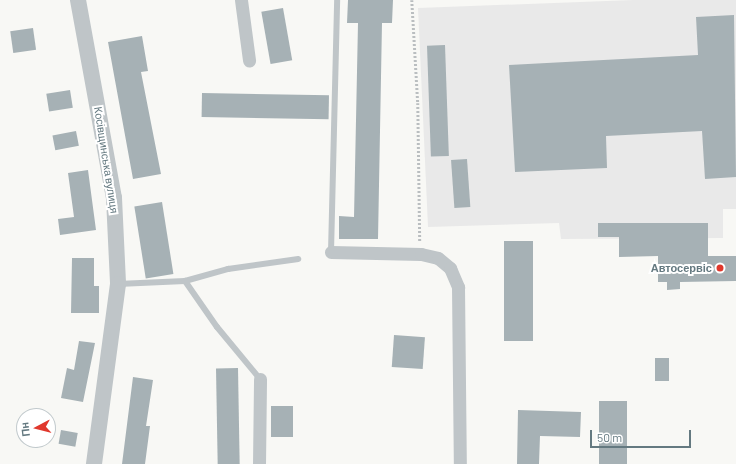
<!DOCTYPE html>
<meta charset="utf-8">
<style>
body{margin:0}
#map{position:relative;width:736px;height:464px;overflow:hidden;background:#f8f8f5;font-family:Barlow,sans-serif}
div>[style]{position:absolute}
.built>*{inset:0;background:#e9e9e9}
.building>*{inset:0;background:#a6b1b5;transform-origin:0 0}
.path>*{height:2.5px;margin-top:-1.25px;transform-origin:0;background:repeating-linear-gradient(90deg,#babec0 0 2px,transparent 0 4px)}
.service>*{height:6px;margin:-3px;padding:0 3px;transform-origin:3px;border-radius:3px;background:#bfc5c8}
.minor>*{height:13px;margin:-6.5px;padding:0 6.5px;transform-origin:6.5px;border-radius:6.5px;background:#bfc5c8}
.tertiary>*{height:16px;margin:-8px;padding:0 8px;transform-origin:8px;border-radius:8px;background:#bfc5c8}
.dots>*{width:11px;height:11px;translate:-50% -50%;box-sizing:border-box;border:2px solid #fff;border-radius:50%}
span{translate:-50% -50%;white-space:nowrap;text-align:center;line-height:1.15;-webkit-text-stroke:4px #fff;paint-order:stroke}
.street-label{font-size:11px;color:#647980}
.poi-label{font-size:11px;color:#647980;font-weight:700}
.right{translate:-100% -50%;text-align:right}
.north{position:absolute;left:16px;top:408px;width:40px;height:40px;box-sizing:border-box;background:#fff;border:1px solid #c1c9cc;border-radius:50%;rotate:263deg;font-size:11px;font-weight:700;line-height:16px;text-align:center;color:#647980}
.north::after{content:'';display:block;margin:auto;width:14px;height:18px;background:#e0382d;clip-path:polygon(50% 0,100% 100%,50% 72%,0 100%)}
.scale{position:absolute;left:590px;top:430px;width:101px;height:18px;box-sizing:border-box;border:2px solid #647980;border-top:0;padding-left:5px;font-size:12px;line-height:14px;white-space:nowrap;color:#647980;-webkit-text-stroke:3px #fff;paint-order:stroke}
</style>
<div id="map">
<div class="built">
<div style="clip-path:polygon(633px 0,736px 0,736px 209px,723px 209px,723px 238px,561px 239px,559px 223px,428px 227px,418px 8px)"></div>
</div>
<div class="building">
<div style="clip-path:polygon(348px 0,393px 0,392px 23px,382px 23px,378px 239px,339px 239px,339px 216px,354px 217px,358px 23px,347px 23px)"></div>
<div style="left:283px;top:8px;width:53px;height:22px;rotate:80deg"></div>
<div style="clip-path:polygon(734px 15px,736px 177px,705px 179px,702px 131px,606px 136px,607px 168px,515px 172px,509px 65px,698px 55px,696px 17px)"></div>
<div style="left:33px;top:28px;width:22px;height:23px;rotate:82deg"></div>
<div style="clip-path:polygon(142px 36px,148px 71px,141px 72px,161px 174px,133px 179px,108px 42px)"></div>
<div style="left:445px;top:45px;width:111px;height:18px;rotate:88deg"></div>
<div style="left:70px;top:90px;width:18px;height:24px;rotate:81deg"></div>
<div style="left:202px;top:93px;width:127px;height:24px;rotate:1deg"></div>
<div style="left:76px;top:131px;width:15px;height:24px;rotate:79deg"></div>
<div style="left:467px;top:159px;width:48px;height:16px;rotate:86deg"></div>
<div style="clip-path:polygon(88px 170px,96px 230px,60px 235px,58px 219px,74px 217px,68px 173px)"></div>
<div style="left:162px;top:202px;width:73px;height:28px;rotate:81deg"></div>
<div style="clip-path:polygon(598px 223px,708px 223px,708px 256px,736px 256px,736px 281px,680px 282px,680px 289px,667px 290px,667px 282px,658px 282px,658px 256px,619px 257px,619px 237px,598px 237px)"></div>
<div style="left:504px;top:241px;width:29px;height:100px"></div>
<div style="clip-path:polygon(72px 258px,94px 258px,94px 286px,99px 286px,99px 313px,71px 313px)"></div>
<div style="left:394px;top:335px;width:31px;height:32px;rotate:4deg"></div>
<div style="clip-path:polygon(79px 341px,95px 343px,83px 402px,61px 398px,67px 368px,74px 370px)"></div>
<div style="left:655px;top:358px;width:14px;height:23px"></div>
<div style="left:238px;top:368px;width:96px;height:22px;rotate:89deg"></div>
<div style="clip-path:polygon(133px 377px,153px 380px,146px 426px,150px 426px,145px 464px,122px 464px)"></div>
<div style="left:599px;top:401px;width:28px;height:63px"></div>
<div style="left:271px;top:406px;width:22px;height:31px"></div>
<div style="clip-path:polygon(518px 410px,581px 412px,580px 437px,540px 436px,539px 464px,517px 464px)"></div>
<div style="left:61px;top:430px;width:17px;height:14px;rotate:10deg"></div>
</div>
<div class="path">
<div style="left:412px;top:0;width:103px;rotate:86.7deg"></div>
<div style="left:418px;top:103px;width:139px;rotate:89.2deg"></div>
</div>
<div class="service">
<div style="left:331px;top:252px;width:252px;rotate:-88.6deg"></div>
<div style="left:185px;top:281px;width:45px;rotate:-15.6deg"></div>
<div style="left:228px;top:269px;width:71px;rotate:-8.1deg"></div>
<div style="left:118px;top:284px;width:67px;rotate:-2.6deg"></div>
<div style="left:185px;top:281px;width:56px;rotate:55.2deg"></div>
<div style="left:217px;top:327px;width:67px;rotate:50.4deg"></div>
</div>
<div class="minor">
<div style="left:241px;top:0;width:61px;rotate:82.4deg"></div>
<div style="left:331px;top:252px;width:90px;rotate:1.3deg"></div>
<div style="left:421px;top:254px;width:17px;rotate:13deg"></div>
<div style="left:438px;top:258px;width:16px;rotate:40deg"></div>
<div style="left:450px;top:268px;width:21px;rotate:67deg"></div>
<div style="left:458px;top:287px;width:177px;rotate:89.4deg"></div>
<div style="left:259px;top:464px;width:85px;rotate:-89.3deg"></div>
</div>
<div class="tertiary">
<div style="left:78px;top:0;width:201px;rotate:79.7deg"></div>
<div style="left:114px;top:198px;width:86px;rotate:87.3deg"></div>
<div style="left:118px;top:284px;width:182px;rotate:97.6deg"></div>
</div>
<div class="dots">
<div style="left:720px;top:268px;background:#e0382d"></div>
</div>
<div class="street-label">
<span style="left:106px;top:160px;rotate:81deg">Косівщинська вулиця</span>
</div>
<div class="poi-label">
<span class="right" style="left:712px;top:268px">Автосервіс</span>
</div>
<div class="north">Пн</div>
<div class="scale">50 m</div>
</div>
